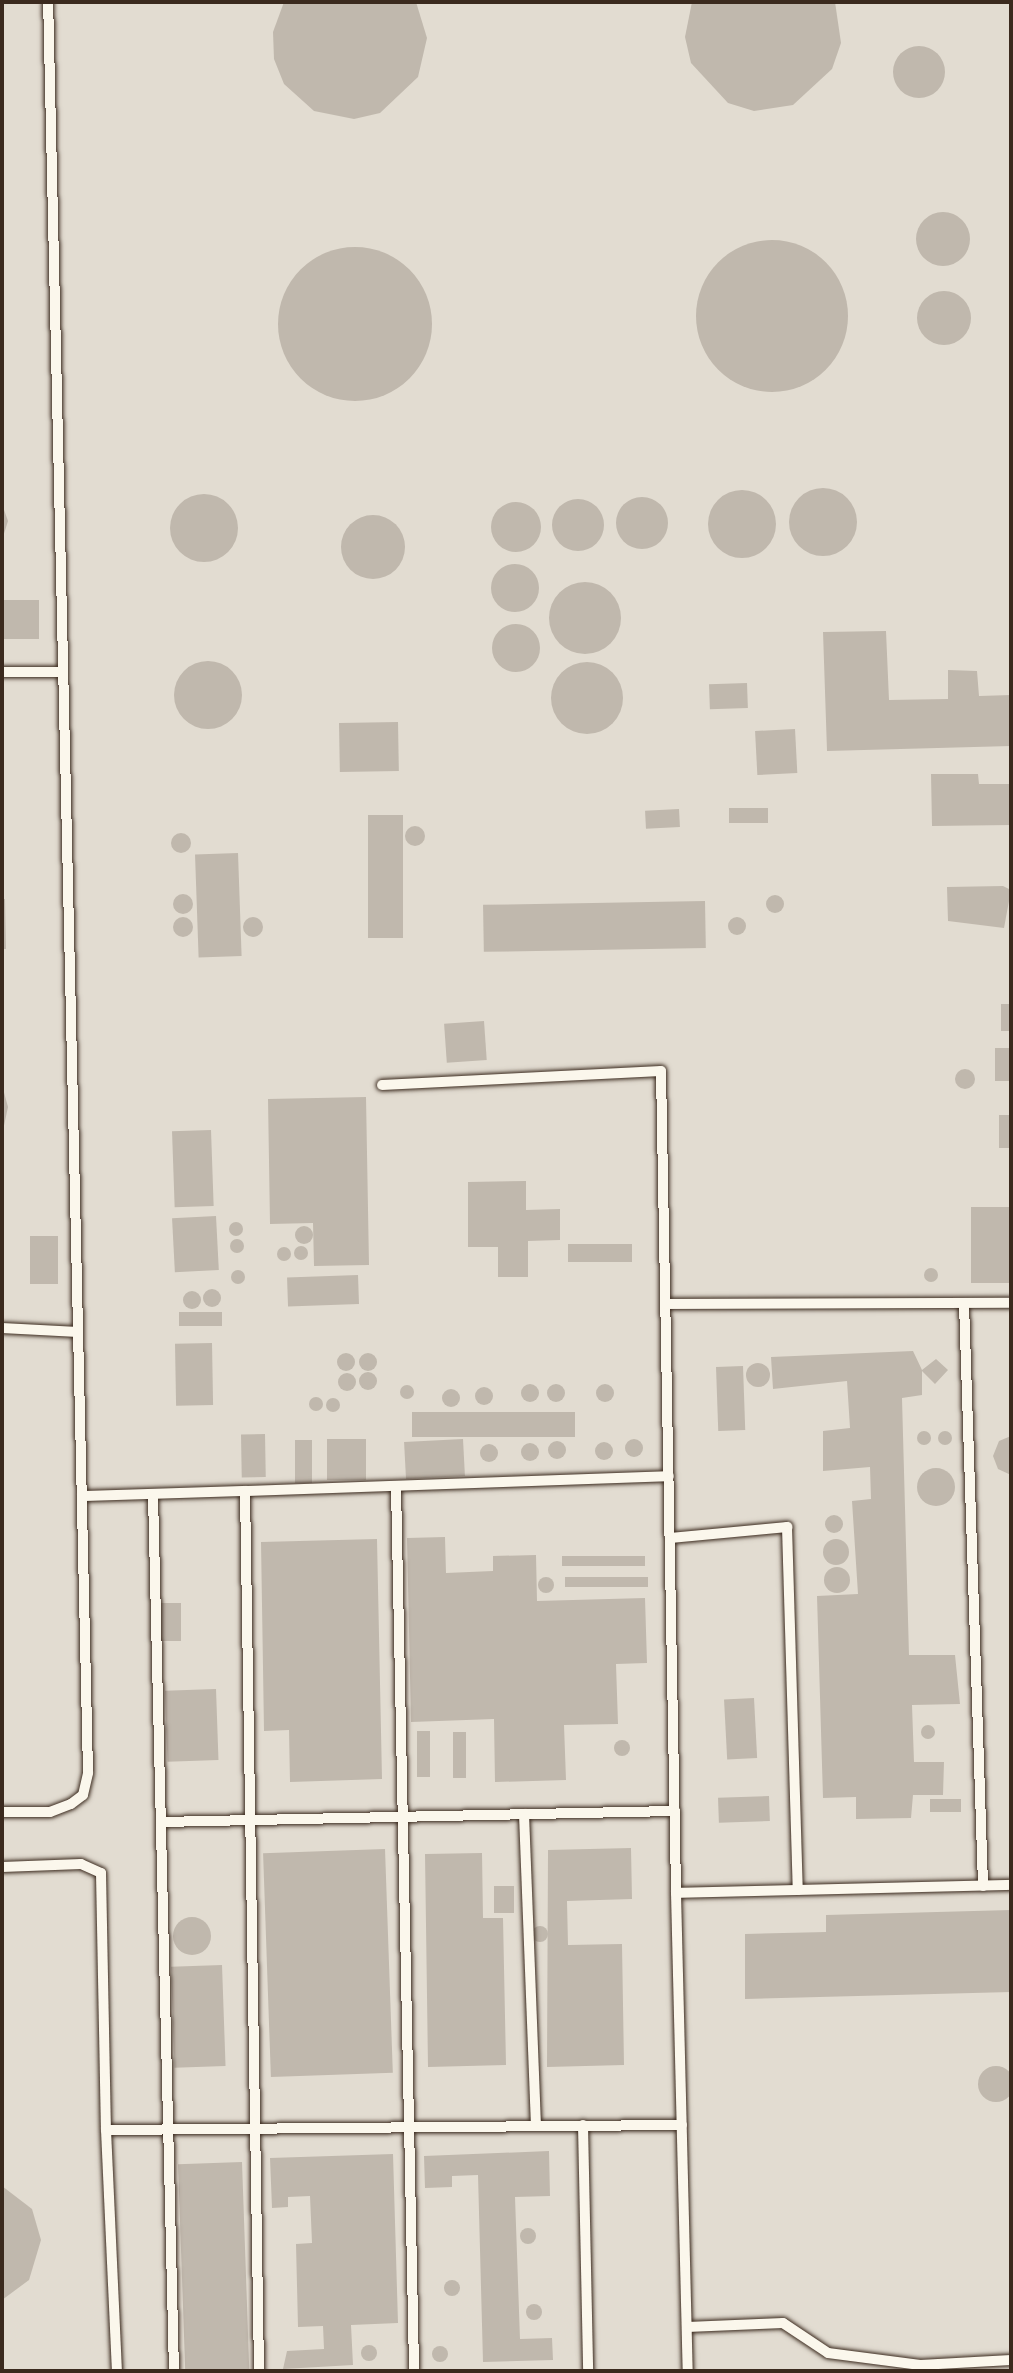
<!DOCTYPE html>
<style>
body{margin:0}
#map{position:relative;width:1013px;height:2373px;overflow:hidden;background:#f0ebe0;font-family:Pangolin,sans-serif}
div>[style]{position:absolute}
.built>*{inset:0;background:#e2dcd1;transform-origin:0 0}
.building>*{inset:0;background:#c0b8ad;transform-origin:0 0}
.round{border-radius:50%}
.roads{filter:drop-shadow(0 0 2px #3b2a1e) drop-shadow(0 0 2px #3b2a1e)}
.service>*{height:10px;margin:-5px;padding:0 5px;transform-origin:5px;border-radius:5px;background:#fbf7ec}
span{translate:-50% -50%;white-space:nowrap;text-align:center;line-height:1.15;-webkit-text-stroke:6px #fbf7ec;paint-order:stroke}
.frame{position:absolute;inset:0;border:4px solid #3b2a1e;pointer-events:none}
</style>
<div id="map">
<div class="built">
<div style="left:2px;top:2px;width:1009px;height:2369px"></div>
</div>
<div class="building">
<div style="clip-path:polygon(284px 2px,416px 2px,427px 38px,418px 77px,380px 113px,354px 119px,314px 111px,284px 84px,274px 59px,273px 32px)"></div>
<div style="clip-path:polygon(692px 2px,835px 2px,841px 43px,832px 69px,793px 105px,754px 111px,728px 103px,691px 63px,685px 37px)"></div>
<div class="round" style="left:893px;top:46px;width:52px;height:52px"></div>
<div class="round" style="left:916px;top:212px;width:54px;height:54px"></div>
<div class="round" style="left:696px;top:240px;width:152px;height:152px"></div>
<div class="round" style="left:278px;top:247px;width:154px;height:154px"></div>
<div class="round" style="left:917px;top:291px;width:54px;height:54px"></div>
<div class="round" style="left:789px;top:488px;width:68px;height:68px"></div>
<div class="round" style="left:708px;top:490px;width:68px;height:68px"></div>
<div class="round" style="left:170px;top:494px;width:68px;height:68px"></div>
<div class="round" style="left:616px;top:497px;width:52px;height:52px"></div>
<div class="round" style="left:552px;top:499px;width:52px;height:52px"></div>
<div class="round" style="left:491px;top:502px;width:50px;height:50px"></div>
<div style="clip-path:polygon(2px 504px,8px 521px,2px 540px)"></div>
<div class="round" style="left:341px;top:515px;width:64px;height:64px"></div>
<div class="round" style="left:491px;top:564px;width:48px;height:48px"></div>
<div class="round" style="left:549px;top:582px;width:72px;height:72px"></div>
<div style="left:2px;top:600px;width:37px;height:39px"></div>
<div class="round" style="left:492px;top:624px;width:48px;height:48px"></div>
<div style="clip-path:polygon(886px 631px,889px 700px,948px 699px,948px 670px,977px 671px,979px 696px,1011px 695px,1011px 746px,827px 751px,823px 632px)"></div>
<div class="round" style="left:174px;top:661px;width:68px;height:68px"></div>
<div class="round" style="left:551px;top:662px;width:72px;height:72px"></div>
<div style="left:747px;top:683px;width:25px;height:38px;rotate:88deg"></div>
<div style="left:398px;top:722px;width:49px;height:59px;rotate:89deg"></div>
<div style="left:795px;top:729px;width:44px;height:40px;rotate:87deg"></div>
<div style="clip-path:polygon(931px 774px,978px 774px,979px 784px,1010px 784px,1011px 825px,932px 826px)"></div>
<div style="left:768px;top:808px;width:15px;height:39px;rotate:90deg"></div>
<div style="left:679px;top:809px;width:18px;height:34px;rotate:87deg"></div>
<div style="left:403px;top:815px;width:123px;height:35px;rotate:90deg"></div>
<div class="round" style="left:405px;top:826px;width:20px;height:20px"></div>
<div class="round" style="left:171px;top:833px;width:20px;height:20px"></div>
<div style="left:238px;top:853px;width:103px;height:43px;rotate:88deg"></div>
<div style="clip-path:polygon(1003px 886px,1011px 890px,1004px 928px,948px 921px,947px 887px)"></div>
<div class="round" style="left:173px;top:894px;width:20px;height:20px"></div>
<div class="round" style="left:766px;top:895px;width:18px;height:18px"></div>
<div style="clip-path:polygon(2px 899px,5px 899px,6px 949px,2px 949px)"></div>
<div style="left:705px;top:901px;width:47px;height:222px;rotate:89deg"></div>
<div class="round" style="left:173px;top:917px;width:20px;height:20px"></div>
<div class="round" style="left:243px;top:917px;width:20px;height:20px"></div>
<div class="round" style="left:728px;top:917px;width:18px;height:18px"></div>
<div style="left:1001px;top:1004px;width:10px;height:27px"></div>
<div style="left:484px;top:1021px;width:39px;height:40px;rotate:86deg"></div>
<div style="left:1011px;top:1048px;width:33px;height:16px;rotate:90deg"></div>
<div class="round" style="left:955px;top:1069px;width:20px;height:20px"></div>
<div style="clip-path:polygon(2px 1085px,8px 1107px,2px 1135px)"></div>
<div style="clip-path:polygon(366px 1097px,369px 1265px,314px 1266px,313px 1223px,270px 1224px,268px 1099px)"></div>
<div style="left:1011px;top:1115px;width:33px;height:12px;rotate:90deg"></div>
<div style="left:211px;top:1130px;width:76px;height:39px;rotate:88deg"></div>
<div style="clip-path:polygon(526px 1181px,526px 1210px,560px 1209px,560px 1240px,528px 1241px,528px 1277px,498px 1277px,498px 1247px,468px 1247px,468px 1182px)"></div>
<div style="left:1011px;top:1207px;width:76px;height:40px;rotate:90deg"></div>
<div style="left:216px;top:1216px;width:54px;height:44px;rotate:87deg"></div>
<div class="round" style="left:229px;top:1222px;width:14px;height:14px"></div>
<div class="round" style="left:295px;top:1226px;width:18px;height:18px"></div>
<div style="left:30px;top:1236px;width:28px;height:48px"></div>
<div class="round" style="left:230px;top:1239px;width:14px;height:14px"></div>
<div style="left:632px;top:1244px;width:18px;height:64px;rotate:90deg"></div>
<div class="round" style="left:294px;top:1246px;width:14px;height:14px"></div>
<div class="round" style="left:277px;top:1247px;width:14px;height:14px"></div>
<div class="round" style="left:924px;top:1268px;width:14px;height:14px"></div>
<div class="round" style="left:231px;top:1270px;width:14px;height:14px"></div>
<div style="left:358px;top:1275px;width:29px;height:71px;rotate:88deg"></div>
<div class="round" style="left:203px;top:1289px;width:18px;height:18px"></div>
<div class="round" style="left:183px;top:1291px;width:18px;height:18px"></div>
<div style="left:222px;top:1312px;width:14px;height:43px;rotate:90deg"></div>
<div style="left:212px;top:1343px;width:62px;height:37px;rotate:89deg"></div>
<div style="clip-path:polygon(913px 1351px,922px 1370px,936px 1359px,948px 1370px,935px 1384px,922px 1371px,922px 1395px,902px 1398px,909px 1655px,955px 1655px,960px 1704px,912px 1705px,914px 1762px,944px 1762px,943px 1795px,913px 1795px,911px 1818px,856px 1819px,856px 1797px,823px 1798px,817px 1596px,858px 1594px,852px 1501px,871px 1499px,870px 1467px,823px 1471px,823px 1431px,850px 1428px,847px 1381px,773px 1389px,771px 1357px)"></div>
<div class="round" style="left:359px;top:1353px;width:18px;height:18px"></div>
<div class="round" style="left:337px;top:1353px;width:18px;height:18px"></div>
<div class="round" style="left:746px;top:1363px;width:24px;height:24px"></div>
<div style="left:743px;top:1366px;width:64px;height:27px;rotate:88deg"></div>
<div class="round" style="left:359px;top:1372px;width:18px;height:18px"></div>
<div class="round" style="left:338px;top:1373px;width:18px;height:18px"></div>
<div class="round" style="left:596px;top:1384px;width:18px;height:18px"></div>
<div class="round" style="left:547px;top:1384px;width:18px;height:18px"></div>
<div class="round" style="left:521px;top:1384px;width:18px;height:18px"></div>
<div class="round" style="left:400px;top:1385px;width:14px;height:14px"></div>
<div class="round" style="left:475px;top:1387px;width:18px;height:18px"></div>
<div class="round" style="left:442px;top:1389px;width:18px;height:18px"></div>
<div class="round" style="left:309px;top:1397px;width:14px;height:14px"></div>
<div class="round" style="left:326px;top:1398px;width:14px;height:14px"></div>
<div style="left:575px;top:1412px;width:25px;height:163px;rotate:90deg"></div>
<div class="round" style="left:938px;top:1431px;width:14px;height:14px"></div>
<div class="round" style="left:917px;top:1431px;width:14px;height:14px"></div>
<div style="left:265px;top:1434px;width:43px;height:24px;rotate:89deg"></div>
<div style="clip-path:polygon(1011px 1436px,1011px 1475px,998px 1469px,993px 1456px,999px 1441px)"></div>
<div style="left:327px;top:1439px;width:39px;height:41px"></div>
<div style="left:463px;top:1439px;width:37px;height:59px;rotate:87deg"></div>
<div class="round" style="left:625px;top:1439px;width:18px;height:18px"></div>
<div style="left:295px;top:1440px;width:17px;height:43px"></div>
<div class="round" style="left:548px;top:1441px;width:18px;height:18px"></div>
<div class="round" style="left:595px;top:1442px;width:18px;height:18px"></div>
<div class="round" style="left:521px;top:1443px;width:18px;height:18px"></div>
<div class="round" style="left:480px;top:1444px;width:18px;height:18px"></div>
<div class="round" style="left:917px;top:1468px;width:38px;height:38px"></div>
<div class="round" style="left:825px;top:1515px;width:18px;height:18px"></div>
<div style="clip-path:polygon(445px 1537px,446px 1573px,493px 1571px,493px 1556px,536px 1555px,537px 1601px,645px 1598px,647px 1663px,616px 1664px,618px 1724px,564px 1725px,566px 1780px,495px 1782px,494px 1719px,411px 1722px,407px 1538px)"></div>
<div style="clip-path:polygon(377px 1539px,382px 1779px,290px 1782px,289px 1730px,264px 1731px,261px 1542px)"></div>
<div class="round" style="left:823px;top:1539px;width:26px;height:26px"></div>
<div style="left:645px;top:1556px;width:10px;height:83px;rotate:90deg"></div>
<div class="round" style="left:824px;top:1567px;width:26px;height:26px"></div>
<div class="round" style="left:538px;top:1577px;width:16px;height:16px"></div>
<div style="left:648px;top:1577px;width:10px;height:83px;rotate:90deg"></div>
<div style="left:161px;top:1603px;width:20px;height:38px"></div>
<div style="left:216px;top:1689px;width:71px;height:51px;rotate:88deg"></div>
<div style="left:754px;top:1698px;width:60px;height:30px;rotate:87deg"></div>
<div class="round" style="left:921px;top:1725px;width:14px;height:14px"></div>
<div style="left:417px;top:1731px;width:13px;height:46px"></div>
<div style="left:453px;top:1732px;width:13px;height:46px"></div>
<div class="round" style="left:614px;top:1740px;width:16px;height:16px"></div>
<div style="left:769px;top:1796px;width:25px;height:51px;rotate:88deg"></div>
<div style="left:930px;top:1799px;width:31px;height:13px"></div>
<div style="clip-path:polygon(631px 1848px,632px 1899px,567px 1901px,568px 1945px,622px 1944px,624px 2065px,547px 2067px,548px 1850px)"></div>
<div style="left:385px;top:1849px;width:224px;height:122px;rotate:88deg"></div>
<div style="clip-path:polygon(482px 1853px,483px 1918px,503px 1918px,506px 2065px,428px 2067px,425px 1854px)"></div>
<div style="left:494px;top:1886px;width:20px;height:27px"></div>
<div style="clip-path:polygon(1011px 1910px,1011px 1992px,745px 1999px,745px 1934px,826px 1932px,826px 1915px)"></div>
<div class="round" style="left:173px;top:1917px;width:38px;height:38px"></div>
<div class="round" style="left:532px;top:1926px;width:16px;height:16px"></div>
<div style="left:222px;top:1965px;width:101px;height:51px;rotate:88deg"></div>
<div class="round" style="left:978px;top:2066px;width:36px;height:36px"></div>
<div style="clip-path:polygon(549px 2151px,550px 2196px,515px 2197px,520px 2339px,552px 2338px,553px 2360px,483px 2362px,478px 2175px,452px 2176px,452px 2187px,425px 2188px,424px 2156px)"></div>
<div style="clip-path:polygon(393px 2154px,398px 2323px,351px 2325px,353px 2365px,283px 2369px,287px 2351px,324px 2349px,323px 2326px,298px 2327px,296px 2244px,312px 2243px,310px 2196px,288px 2197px,288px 2207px,272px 2208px,270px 2158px)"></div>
<div style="left:242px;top:2162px;width:209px;height:64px;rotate:88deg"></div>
<div style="clip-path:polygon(2px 2186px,32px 2209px,41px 2240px,29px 2280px,2px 2300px)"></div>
<div class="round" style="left:520px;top:2228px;width:16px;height:16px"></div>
<div class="round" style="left:444px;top:2280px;width:16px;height:16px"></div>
<div class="round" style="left:526px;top:2304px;width:16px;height:16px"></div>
<div class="round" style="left:361px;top:2345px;width:16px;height:16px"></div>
<div class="round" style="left:432px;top:2346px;width:16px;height:16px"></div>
</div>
<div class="roads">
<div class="service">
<div style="left:2px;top:672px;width:61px"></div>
<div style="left:382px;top:1085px;width:279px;rotate:-2.9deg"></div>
<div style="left:661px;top:1071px;width:822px;rotate:88.95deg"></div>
<div style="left:676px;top:1893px;width:335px;rotate:-1.4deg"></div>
<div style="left:964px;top:1303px;width:583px;rotate:88.13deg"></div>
<div style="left:665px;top:1304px;width:346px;rotate:-0.2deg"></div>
<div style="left:2px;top:1328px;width:76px;rotate:3deg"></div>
<div style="left:396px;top:1486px;width:885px;rotate:88.83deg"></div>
<div style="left:153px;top:1494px;width:877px;rotate:88.63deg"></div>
<div style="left:82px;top:1496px;width:163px;rotate:-1.8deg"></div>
<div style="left:670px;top:1538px;width:118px;rotate:-5.4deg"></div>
<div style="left:787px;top:1527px;width:363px;rotate:88.3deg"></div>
<div style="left:2px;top:1812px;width:48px"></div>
<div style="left:50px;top:1812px;width:22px;rotate:-21deg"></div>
<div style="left:71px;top:1804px;width:15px;rotate:-37deg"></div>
<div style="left:83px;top:1795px;width:23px;rotate:-77deg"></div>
<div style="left:88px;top:1773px;width:1771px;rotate:-91.29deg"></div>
<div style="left:524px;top:1814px;width:312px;rotate:87.8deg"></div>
<div style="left:161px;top:1822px;width:514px;rotate:-1.23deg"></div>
<div style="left:2px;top:1867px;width:79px;rotate:-2.2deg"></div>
<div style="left:81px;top:1864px;width:22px;rotate:24deg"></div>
<div style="left:101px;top:1873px;width:257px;rotate:88.9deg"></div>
<div style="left:106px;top:2130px;width:576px;rotate:-0.5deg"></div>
<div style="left:676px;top:1893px;width:478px;rotate:88.6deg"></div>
<div style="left:583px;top:2125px;width:246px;rotate:88.8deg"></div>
<div style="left:106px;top:2130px;width:241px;rotate:87.4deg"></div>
<div style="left:687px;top:2327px;width:96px;rotate:-2.4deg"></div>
<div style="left:783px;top:2323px;width:54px;rotate:33.7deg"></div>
<div style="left:828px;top:2353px;width:93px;rotate:7.4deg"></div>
<div style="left:920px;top:2365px;width:91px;rotate:-3.1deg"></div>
<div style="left:259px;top:2371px;width:880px;rotate:-90.91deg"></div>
<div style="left:245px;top:1491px;width:424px;rotate:-2deg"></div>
</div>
</div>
<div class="frame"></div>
</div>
